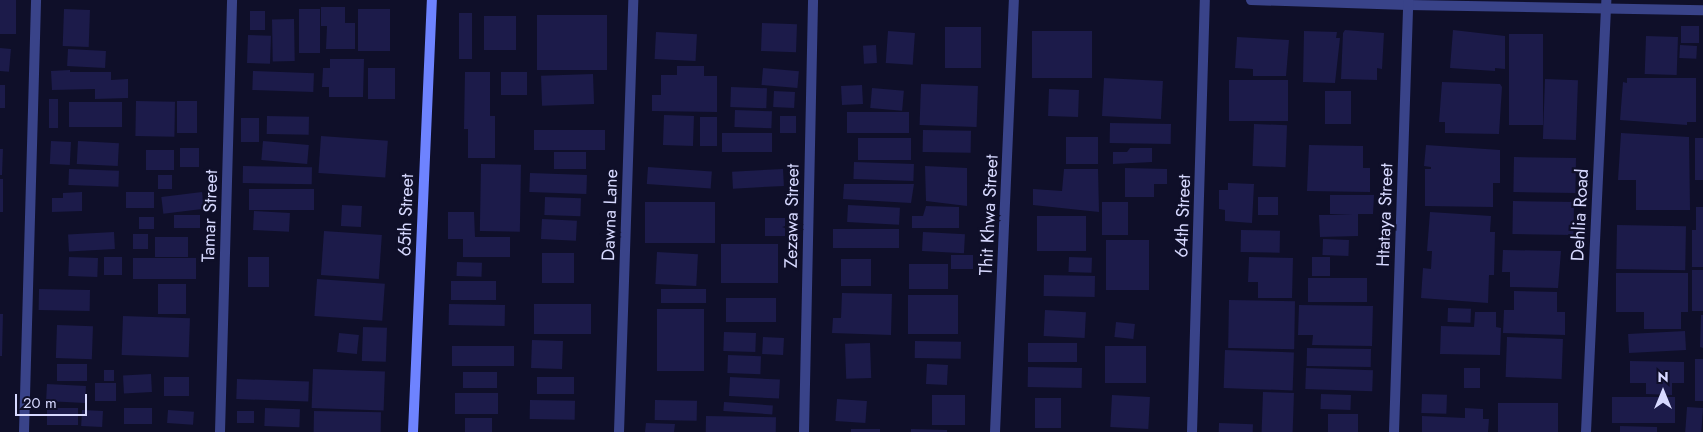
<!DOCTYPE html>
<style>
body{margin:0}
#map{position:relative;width:1703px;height:432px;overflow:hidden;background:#0f0f29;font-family:Jost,sans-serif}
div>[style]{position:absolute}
.building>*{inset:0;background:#1c1b4a;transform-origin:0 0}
.street>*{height:10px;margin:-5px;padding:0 5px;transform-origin:5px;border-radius:5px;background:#394389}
.secondary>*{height:10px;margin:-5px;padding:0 5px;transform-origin:5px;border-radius:5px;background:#6e83ff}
span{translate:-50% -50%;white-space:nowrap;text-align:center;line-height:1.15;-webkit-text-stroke:4.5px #0f0f29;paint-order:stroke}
.street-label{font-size:18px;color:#d7d9ff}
.north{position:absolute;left:1638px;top:367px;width:50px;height:50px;-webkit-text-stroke:4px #0f0f29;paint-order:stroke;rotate:0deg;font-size:14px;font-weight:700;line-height:20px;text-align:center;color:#d7d9ff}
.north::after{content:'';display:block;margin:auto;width:18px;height:22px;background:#d7d9ff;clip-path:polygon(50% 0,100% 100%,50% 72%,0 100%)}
.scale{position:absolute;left:15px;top:394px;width:72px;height:22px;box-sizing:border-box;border:2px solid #d7d9ff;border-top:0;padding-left:6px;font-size:15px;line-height:18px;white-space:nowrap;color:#d7d9ff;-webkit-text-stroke:4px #0f0f29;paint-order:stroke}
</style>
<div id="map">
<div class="building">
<div style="left:0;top:0;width:16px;height:34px"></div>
<div style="clip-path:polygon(321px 7px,345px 7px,345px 23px,355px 23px,355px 49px,326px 49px,327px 26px,321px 26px)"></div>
<div style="left:64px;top:9px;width:26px;height:37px;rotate:2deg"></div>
<div style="left:299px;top:9px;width:21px;height:44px"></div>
<div style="left:358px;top:9px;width:32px;height:42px"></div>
<div style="left:250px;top:11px;width:15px;height:19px"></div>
<div style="left:459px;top:13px;width:13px;height:46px"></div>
<div style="left:537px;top:15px;width:70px;height:55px"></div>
<div style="left:484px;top:16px;width:32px;height:34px"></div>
<div style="left:294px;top:19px;width:42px;height:22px;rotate:89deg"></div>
<div style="left:762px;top:23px;width:35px;height:28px;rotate:2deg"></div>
<div style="left:1681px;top:26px;width:18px;height:17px"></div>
<div style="left:945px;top:27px;width:36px;height:41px"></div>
<div style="clip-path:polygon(1345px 30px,1384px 33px,1382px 69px,1377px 68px,1377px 80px,1341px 79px,1343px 33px)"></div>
<div style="clip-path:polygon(1453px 30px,1505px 36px,1505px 69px,1495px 68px,1495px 71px,1450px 68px)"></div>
<div style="left:888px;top:31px;width:27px;height:32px;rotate:4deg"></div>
<div style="left:1032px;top:31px;width:60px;height:47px"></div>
<div style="clip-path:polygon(1304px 31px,1337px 32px,1336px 38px,1340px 38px,1335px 83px,1303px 82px)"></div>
<div style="left:656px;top:32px;width:41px;height:27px;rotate:3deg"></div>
<div style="left:1509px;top:34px;width:34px;height:91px"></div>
<div style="left:248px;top:35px;width:23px;height:28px;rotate:2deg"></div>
<div style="left:1646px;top:36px;width:32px;height:38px;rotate:2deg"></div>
<div style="clip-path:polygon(1237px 37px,1289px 40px,1286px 76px,1253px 76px,1253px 69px,1235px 68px)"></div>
<div style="left:876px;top:45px;width:18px;height:13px;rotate:87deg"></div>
<div style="left:1680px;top:45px;width:17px;height:13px;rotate:3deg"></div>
<div style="left:0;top:48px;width:11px;height:23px;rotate:5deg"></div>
<div style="left:68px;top:49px;width:38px;height:17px;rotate:3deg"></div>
<div style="clip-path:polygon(330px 59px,364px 59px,363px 97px,329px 97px,329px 87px,322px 87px,323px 68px,330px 68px)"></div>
<div style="clip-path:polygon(677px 66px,704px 66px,704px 76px,717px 76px,717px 112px,652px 111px,652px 95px,661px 95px,661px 75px,677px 75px)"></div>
<div style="left:368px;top:68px;width:27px;height:31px"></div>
<div style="left:763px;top:68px;width:36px;height:17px;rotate:5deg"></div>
<div style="clip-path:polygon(70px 70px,70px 72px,111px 72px,111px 80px,128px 79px,128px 98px,95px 99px,95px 89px,52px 90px,51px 71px)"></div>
<div style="left:253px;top:71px;width:61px;height:19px;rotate:2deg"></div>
<div style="clip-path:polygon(465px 72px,490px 72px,490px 116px,495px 116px,495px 158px,468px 158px,468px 129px,464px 129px)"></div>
<div style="left:501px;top:72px;width:26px;height:23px"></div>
<div style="left:593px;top:74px;width:30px;height:52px;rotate:88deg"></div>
<div style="left:1104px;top:78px;width:59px;height:38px;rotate:3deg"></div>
<div style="clip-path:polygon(1627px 78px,1696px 78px,1696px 122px,1687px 122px,1687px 125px,1620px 120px,1623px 82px,1627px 83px)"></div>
<div style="left:1545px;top:79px;width:33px;height:60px;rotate:2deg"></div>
<div style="left:1229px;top:80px;width:59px;height:41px"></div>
<div style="clip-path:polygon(1442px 82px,1500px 84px,1502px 87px,1499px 134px,1445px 133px,1445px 122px,1439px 122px)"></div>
<div style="left:921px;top:84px;width:57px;height:41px;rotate:2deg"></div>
<div style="left:0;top:85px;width:5px;height:23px"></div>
<div style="left:862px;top:85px;width:19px;height:21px;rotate:87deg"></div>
<div style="left:731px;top:87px;width:36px;height:20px;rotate:2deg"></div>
<div style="left:872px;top:88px;width:32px;height:20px;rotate:5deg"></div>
<div style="left:1049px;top:89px;width:30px;height:27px;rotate:2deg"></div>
<div style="left:774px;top:91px;width:21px;height:16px;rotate:3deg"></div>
<div style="left:1325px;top:91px;width:26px;height:33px"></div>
<div style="left:49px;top:99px;width:9px;height:29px"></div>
<div style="left:136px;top:101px;width:39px;height:35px;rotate:1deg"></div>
<div style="left:177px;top:101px;width:20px;height:32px"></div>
<div style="left:69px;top:102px;width:53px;height:25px"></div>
<div style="left:735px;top:110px;width:37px;height:17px;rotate:2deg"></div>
<div style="left:909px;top:112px;width:21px;height:62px;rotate:90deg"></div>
<div style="left:664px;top:115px;width:30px;height:30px;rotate:2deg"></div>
<div style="left:267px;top:116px;width:42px;height:18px;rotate:1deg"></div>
<div style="left:780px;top:116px;width:16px;height:17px"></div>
<div style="left:700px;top:117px;width:17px;height:29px"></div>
<div style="left:241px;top:118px;width:18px;height:24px"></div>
<div style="left:1110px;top:123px;width:61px;height:20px;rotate:1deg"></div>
<div style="left:1254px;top:124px;width:33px;height:42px;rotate:2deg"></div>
<div style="left:605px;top:130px;width:20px;height:71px;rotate:90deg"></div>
<div style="left:923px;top:130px;width:48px;height:22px;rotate:1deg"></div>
<div style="left:722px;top:133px;width:50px;height:19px"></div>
<div style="clip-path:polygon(1621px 133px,1689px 137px,1690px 210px,1636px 210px,1636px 180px,1618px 180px)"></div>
<div style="left:321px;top:136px;width:67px;height:37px;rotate:4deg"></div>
<div style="left:1098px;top:137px;width:27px;height:32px;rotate:90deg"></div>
<div style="left:911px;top:138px;width:22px;height:53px;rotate:90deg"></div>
<div style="left:1695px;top:138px;width:8px;height:42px"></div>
<div style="left:51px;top:141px;width:20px;height:23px;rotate:3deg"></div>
<div style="left:78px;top:141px;width:41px;height:23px;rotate:3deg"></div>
<div style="left:263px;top:141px;width:46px;height:19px;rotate:5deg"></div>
<div style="clip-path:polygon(1309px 145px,1363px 146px,1363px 168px,1370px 168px,1370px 192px,1307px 191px)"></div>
<div style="clip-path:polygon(1426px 145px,1500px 150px,1500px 183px,1493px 183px,1493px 207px,1425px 206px,1425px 169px,1431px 169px,1431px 167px,1424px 166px)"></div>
<div style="left:180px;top:148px;width:19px;height:19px"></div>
<div style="clip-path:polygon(1130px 148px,1152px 148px,1152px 162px,1113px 164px,1113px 152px,1127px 152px)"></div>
<div style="clip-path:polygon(0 149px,3px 149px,2px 175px,0 175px)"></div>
<div style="left:146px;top:150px;width:28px;height:20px"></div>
<div style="left:554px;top:152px;width:32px;height:17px"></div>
<div style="left:1514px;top:157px;width:62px;height:35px;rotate:1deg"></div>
<div style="left:854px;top:162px;width:60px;height:17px;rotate:2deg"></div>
<div style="left:481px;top:164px;width:40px;height:67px;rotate:1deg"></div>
<div style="left:243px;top:166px;width:69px;height:17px;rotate:1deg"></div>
<div style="clip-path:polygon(925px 166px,967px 168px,967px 206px,926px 201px)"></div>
<div style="left:648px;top:167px;width:64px;height:17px;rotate:4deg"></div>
<div style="clip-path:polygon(1125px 168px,1167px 169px,1167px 184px,1154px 184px,1154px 197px,1125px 197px)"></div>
<div style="left:69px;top:169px;width:50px;height:16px;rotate:2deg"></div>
<div style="left:783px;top:169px;width:17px;height:51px;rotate:87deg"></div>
<div style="clip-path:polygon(1064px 169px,1098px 169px,1099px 212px,1033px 205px,1033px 189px,1062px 191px)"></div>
<div style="left:530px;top:173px;width:57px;height:19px;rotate:2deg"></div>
<div style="left:158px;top:175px;width:14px;height:14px"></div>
<div style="left:0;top:179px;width:3px;height:33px"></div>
<div style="clip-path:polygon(1228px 183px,1254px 184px,1252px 223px,1225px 221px,1225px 210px,1219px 209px,1219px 190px,1228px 190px)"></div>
<div style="clip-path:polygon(844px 184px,914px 184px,911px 203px,843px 199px)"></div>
<div style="left:249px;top:189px;width:65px;height:21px"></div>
<div style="clip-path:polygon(82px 192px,82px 211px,52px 212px,52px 198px,63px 198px,63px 193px)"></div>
<div style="left:126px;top:192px;width:28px;height:16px"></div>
<div style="left:202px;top:192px;width:17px;height:41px;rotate:83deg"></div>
<div style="clip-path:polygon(1330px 195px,1374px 195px,1373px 214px,1358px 214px,1358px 236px,1320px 237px,1319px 215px,1353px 215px,1330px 214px)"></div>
<div style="left:545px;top:197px;width:36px;height:18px;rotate:2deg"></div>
<div style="left:1258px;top:197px;width:20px;height:18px"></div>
<div style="left:1513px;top:201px;width:61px;height:33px;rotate:1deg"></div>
<div style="left:645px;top:202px;width:70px;height:41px"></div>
<div style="left:1102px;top:202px;width:26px;height:33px"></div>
<div style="left:342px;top:205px;width:20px;height:21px;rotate:3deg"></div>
<div style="left:848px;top:205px;width:52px;height:17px;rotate:3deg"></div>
<div style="clip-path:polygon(926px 206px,959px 207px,959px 228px,912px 228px,912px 216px,923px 216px)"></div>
<div style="clip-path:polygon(1696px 207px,1703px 207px,1703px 267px,1692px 267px,1692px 230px,1696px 230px)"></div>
<div style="left:254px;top:211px;width:36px;height:19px;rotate:3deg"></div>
<div style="clip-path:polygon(448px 212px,474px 212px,475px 237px,510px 237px,510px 257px,463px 257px,463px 239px,448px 239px)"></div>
<div style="clip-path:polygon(1430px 212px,1491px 216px,1490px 232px,1495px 232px,1494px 275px,1489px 275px,1488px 303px,1421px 298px,1423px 268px,1431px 269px,1432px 251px,1427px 251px)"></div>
<div style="left:174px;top:215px;width:26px;height:13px"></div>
<div style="left:1037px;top:216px;width:49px;height:35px"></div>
<div style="left:139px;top:217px;width:15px;height:12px"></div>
<div style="left:765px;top:218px;width:20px;height:18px"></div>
<div style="left:542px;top:219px;width:35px;height:20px;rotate:3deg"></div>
<div style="left:1617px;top:225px;width:69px;height:44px;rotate:1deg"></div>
<div style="left:899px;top:229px;width:19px;height:66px;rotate:90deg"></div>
<div style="left:1241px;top:230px;width:39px;height:22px;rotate:1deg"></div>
<div style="left:324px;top:231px;width:58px;height:44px;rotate:4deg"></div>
<div style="left:114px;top:232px;width:17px;height:46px;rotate:87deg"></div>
<div style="left:923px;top:232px;width:42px;height:19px;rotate:3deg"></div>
<div style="left:133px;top:234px;width:15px;height:15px"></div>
<div style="left:155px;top:237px;width:33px;height:20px"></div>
<div style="left:1323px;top:239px;width:26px;height:16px;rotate:2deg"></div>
<div style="left:1106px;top:240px;width:43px;height:50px"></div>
<div style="left:721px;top:244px;width:57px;height:39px"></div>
<div style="clip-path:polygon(1503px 250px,1561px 251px,1558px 288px,1510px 287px,1510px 272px,1502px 272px)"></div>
<div style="left:657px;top:252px;width:41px;height:32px;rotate:3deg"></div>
<div style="left:542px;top:253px;width:32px;height:30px"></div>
<div style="left:951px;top:255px;width:22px;height:14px"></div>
<div style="left:69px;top:257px;width:29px;height:19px;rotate:2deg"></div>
<div style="left:104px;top:257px;width:18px;height:18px"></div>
<div style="left:248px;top:257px;width:21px;height:30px"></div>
<div style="left:1069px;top:257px;width:23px;height:15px;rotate:2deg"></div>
<div style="clip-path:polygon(1249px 257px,1293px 258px,1292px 298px,1258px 298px,1258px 282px,1248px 282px)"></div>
<div style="left:1312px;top:257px;width:18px;height:19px"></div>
<div style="left:196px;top:258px;width:21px;height:63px;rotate:90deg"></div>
<div style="left:841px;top:259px;width:30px;height:27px"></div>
<div style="left:457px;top:262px;width:25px;height:14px;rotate:2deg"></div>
<div style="left:909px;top:264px;width:39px;height:25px"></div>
<div style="left:1692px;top:270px;width:11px;height:41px"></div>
<div style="clip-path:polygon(1616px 273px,1688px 273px,1688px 312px,1681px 312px,1681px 329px,1644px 329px,1644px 312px,1616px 312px)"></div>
<div style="left:1044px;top:275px;width:51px;height:21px;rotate:1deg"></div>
<div style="left:1308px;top:278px;width:59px;height:24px"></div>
<div style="left:317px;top:279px;width:68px;height:37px;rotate:4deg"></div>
<div style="left:451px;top:281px;width:45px;height:19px"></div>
<div style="left:158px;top:284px;width:28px;height:30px"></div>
<div style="left:39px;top:289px;width:51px;height:21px;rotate:1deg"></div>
<div style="left:661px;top:289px;width:45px;height:14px"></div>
<div style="clip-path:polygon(1514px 291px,1557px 292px,1557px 312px,1565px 312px,1565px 335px,1503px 333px,1504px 310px,1514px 310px)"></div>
<div style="clip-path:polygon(842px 293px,892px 294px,891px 335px,832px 333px,833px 318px,841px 318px)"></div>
<div style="left:908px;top:295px;width:50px;height:39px"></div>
<div style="left:776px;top:298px;width:24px;height:50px;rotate:90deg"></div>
<div style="left:1229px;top:300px;width:66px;height:48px;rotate:1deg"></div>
<div style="left:449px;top:304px;width:56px;height:21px;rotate:1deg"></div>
<div style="left:591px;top:304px;width:30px;height:57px;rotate:90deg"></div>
<div style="clip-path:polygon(1299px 305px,1373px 306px,1372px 346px,1312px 345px,1313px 335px,1298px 335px)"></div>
<div style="left:1448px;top:308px;width:23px;height:14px;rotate:2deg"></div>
<div style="left:657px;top:309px;width:47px;height:62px"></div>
<div style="left:1045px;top:310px;width:41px;height:26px;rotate:3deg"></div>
<div style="clip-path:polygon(1475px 312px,1496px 312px,1496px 327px,1501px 328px,1500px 355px,1440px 354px,1441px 326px,1474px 327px)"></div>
<div style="clip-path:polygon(0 314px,3px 314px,2px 356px,0 356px)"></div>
<div style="clip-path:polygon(1701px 315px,1703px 315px,1703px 348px,1700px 347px)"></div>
<div style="left:123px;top:316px;width:67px;height:39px;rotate:2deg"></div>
<div style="left:1116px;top:322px;width:19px;height:15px;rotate:6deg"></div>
<div style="left:57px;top:325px;width:36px;height:33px;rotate:2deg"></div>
<div style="left:363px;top:327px;width:24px;height:34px;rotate:2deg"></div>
<div style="left:1685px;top:331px;width:19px;height:57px;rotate:87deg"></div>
<div style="left:724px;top:332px;width:32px;height:19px;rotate:2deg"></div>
<div style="left:339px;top:333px;width:20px;height:19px;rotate:6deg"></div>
<div style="left:763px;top:337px;width:21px;height:17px;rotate:3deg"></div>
<div style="left:1507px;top:337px;width:56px;height:40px;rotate:2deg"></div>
<div style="left:532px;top:340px;width:31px;height:28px;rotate:2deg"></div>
<div style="left:915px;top:341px;width:46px;height:17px;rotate:1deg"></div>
<div style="left:870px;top:343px;width:35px;height:25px;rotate:88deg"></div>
<div style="left:1028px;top:343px;width:49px;height:19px"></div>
<div style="left:452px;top:346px;width:62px;height:20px"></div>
<div style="left:1105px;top:346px;width:41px;height:37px"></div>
<div style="left:1307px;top:348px;width:64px;height:18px;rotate:1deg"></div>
<div style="left:1225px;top:350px;width:69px;height:38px;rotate:2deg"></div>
<div style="left:728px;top:355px;width:33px;height:18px;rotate:2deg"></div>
<div style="left:1695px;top:359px;width:8px;height:42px"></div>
<div style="clip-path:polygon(1630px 361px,1684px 362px,1684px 383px,1672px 383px,1672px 395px,1646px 394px,1646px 383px,1630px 383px)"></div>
<div style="left:57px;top:364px;width:30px;height:17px"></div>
<div style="left:927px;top:364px;width:21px;height:20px;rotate:3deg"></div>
<div style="left:1028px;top:367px;width:54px;height:20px;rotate:1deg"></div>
<div style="left:1306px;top:368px;width:67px;height:21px;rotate:2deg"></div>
<div style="left:1464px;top:368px;width:16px;height:20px"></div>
<div style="left:313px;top:369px;width:72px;height:39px;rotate:2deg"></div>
<div style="left:104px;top:370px;width:10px;height:11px"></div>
<div style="left:463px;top:372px;width:34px;height:16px"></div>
<div style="left:151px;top:374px;width:18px;height:28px;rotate:87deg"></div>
<div style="left:164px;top:377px;width:25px;height:19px"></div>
<div style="left:537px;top:377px;width:37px;height:17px"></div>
<div style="left:730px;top:377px;width:50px;height:19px;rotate:3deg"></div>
<div style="left:237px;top:379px;width:72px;height:20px;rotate:2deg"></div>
<div style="left:95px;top:383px;width:21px;height:18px"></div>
<div style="left:47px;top:384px;width:39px;height:17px;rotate:3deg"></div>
<div style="left:1263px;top:392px;width:31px;height:40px;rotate:2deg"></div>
<div style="left:455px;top:393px;width:43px;height:21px"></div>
<div style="left:1321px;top:394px;width:30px;height:15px;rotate:2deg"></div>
<div style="left:1422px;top:394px;width:25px;height:19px;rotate:2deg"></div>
<div style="left:932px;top:395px;width:33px;height:30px"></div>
<div style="left:1112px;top:395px;width:38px;height:32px;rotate:3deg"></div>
<div style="left:1612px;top:397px;width:63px;height:26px"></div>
<div style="left:1035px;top:398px;width:26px;height:30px"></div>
<div style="left:837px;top:399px;width:30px;height:22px;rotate:4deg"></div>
<div style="left:530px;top:400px;width:45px;height:19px;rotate:1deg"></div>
<div style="left:655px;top:400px;width:42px;height:20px;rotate:1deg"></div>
<div style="left:724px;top:402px;width:49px;height:9px;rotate:4deg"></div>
<div style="left:1498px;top:403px;width:60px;height:29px"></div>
<div style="left:1687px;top:407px;width:16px;height:25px;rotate:4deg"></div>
<div style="left:47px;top:408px;width:31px;height:17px"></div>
<div style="left:124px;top:408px;width:28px;height:16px"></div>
<div style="left:265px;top:408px;width:35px;height:18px;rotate:2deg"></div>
<div style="clip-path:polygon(1465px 408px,1483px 409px,1483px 419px,1489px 419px,1488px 432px,1422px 432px,1422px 416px,1465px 418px)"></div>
<div style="left:82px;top:410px;width:21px;height:16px;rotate:3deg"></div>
<div style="left:168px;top:410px;width:26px;height:13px;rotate:4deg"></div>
<div style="left:237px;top:411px;width:17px;height:12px"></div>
<div style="left:314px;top:411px;width:67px;height:21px;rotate:1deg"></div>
<div style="left:1328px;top:414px;width:30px;height:18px"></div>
<div style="left:706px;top:416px;width:70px;height:16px;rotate:1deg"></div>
<div style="left:465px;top:418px;width:27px;height:14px"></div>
<div style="clip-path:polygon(646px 423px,675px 424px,674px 432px,645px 432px)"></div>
<div style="left:1219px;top:423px;width:34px;height:9px;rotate:2deg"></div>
<div style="clip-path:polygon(1620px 426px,1657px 427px,1657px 432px,1620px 432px)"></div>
<div style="left:851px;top:429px;width:29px;height:3px"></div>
<div style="clip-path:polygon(911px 429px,947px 430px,947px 432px,911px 432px)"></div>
</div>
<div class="street">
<div style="left:1251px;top:0;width:157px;rotate:1.8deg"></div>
<div style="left:1408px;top:5px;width:295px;rotate:1deg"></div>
<div style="left:24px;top:432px;width:432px;rotate:-88.4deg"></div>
<div style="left:220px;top:432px;width:432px;rotate:-88.4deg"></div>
<div style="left:619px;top:432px;width:432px;rotate:-88.1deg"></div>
<div style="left:804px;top:432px;width:432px;rotate:-88.8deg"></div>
<div style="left:995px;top:432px;width:432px;rotate:-87.5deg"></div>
<div style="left:1192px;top:432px;width:432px;rotate:-88.3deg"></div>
<div style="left:1394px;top:432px;width:431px;rotate:-88.1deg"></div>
<div style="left:1586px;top:432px;width:432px;rotate:-87.3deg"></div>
</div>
<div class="secondary">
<div style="left:413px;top:432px;width:432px;rotate:-87.5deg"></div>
</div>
<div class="street-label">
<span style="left:406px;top:215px;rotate:-88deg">65th Street</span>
<span style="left:610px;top:215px;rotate:-88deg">Dawna Lane</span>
<span style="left:989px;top:215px;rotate:-87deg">Thit Khwa Street</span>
<span style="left:1385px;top:215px;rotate:-88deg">Htataya Street</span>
<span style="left:1580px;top:215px;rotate:-87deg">Dehlia Road</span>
<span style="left:210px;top:216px;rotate:-88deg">Tamar Street</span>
<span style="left:792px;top:216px;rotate:-89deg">Zezawa Street</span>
<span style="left:1183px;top:216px;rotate:-88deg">64th Street</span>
</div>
<div class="north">N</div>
<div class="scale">20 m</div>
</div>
